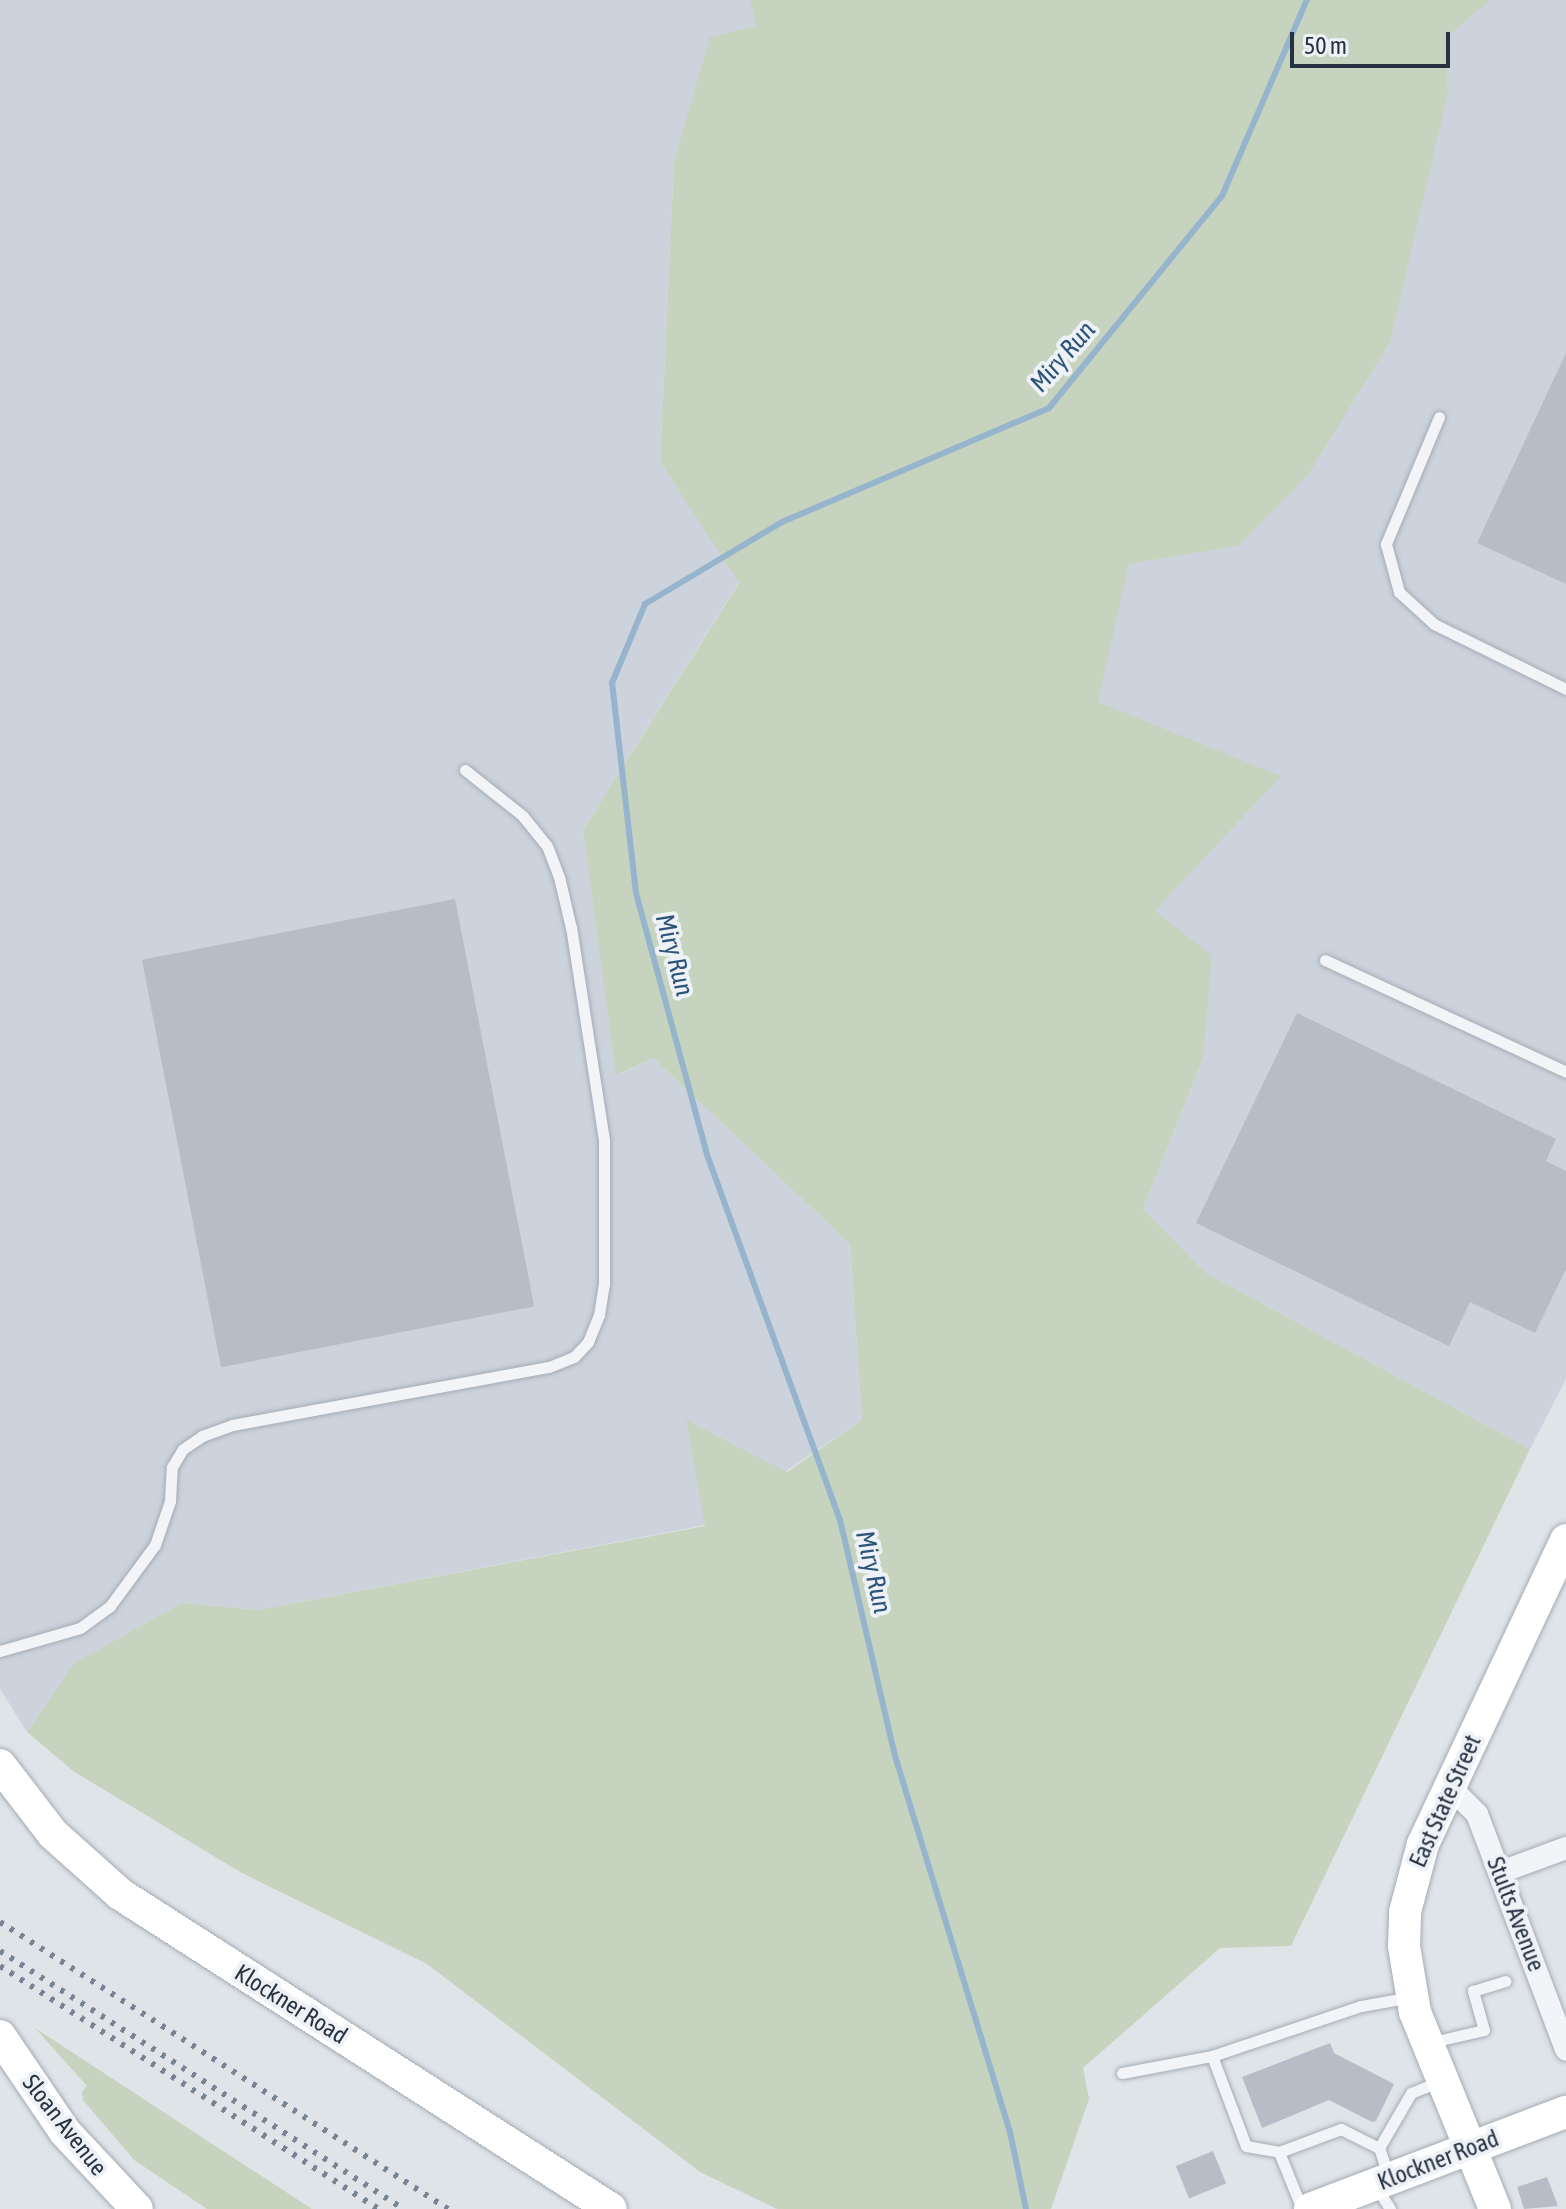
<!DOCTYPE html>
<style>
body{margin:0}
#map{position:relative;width:1566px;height:2209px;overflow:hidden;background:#dfe4e9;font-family:"Asap Condensed",sans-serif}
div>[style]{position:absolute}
.built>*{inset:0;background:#cdd3dc}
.green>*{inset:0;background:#c6d4bf}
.stream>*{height:6px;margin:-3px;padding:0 3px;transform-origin:3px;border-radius:3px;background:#97b4cd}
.building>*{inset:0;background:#b6bdc7;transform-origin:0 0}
.roads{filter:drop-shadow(0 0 2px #a4abb4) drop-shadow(0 0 2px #a4abb4)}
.lane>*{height:11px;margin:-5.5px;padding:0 5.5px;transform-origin:5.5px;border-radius:5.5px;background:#f2f4f7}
.street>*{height:22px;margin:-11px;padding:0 11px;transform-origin:11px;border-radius:11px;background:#f2f4f7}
.secondary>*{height:32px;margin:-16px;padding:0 16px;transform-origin:16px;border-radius:16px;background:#fff}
.rail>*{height:6px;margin-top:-3px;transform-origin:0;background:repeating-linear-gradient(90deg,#778494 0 4px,transparent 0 12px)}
span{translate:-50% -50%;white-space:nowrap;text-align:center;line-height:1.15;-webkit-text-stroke:8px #eef2f7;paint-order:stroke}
.street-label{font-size:24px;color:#263242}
.water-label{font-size:26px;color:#2d5479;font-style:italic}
.scale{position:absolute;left:1290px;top:32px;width:160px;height:36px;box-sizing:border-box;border:4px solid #263242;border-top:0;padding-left:10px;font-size:24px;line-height:28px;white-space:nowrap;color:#263242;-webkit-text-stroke:6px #eef2f7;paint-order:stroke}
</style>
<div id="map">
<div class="built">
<div style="clip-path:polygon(0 0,750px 0,757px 26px,674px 162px,660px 462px,739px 582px,583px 830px,617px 1075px,653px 1058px,850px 1244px,862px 1420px,706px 1525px,258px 1610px,182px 1603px,74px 1663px,27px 1732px,0 1689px)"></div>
<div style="clip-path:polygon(1491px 0,1566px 0,1566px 1379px,1530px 1449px,1206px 1273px,1143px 1209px,1203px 1058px,1155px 911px,1097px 702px,1128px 564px,1239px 546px,1448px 93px,1447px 37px)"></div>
</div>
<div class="green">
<div style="clip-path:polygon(750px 0,1491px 0,1447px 37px,1448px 93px,1390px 342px,1308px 475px,1239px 546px,1129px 564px,1098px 702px,1281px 776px,1155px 911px,1212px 955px,1203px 1058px,1143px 1209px,1206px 1273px,1530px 1449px,1291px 1946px,1220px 1948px,1083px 2068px,1089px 2099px,1051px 2209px,777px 2209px,700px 2172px,427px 1964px,240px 1872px,73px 1771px,27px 1732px,74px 1663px,182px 1603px,258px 1610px,705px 1526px,686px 1420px,787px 1472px,862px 1420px,850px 1244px,653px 1058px,616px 1075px,583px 830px,739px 583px,660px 462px,674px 162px,710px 37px,756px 26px)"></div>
<div style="clip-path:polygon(35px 2028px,312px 2209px,207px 2209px,134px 2160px,83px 2100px,82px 2092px,87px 2086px)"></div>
</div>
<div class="stream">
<div style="left:1026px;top:2209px;width:79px;rotate:-101.7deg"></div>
<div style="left:1010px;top:2132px;width:393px;rotate:-107deg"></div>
<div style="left:895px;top:1756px;width:242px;rotate:-103.1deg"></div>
<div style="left:840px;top:1520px;width:385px;rotate:-110deg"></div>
<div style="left:708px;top:1158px;width:275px;rotate:-105.2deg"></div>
<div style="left:636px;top:893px;width:211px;rotate:-96.5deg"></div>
<div style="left:612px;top:683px;width:86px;rotate:-67.3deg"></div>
<div style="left:645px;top:604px;width:160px;rotate:-30.9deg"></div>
<div style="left:782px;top:522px;width:290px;rotate:-23.1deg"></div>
<div style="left:1049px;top:408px;width:274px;rotate:-50.8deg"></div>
<div style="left:1222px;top:196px;width:214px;rotate:-66.6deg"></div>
</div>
<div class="building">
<div style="clip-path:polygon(1566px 353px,1566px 584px,1477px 543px)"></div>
<div style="left:455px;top:899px;width:415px;height:319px;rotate:79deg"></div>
<div style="clip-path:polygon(1297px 1013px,1556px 1139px,1546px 1161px,1566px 1171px,1566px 1269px,1535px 1333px,1470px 1302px,1449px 1346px,1196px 1223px)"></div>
<div style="clip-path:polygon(1330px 2043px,1334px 2053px,1394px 2084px,1376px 2121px,1372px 2122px,1329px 2100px,1262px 2128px,1242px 2077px)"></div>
<div style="left:1213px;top:2151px;width:35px;height:40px;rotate:68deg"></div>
<div style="clip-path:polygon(1547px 2177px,1558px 2206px,1524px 2209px,1517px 2187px)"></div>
</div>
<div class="roads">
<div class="lane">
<div style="left:1439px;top:417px;width:138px;rotate:112.7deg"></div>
<div style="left:1386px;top:544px;width:50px;rotate:74.8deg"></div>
<div style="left:1399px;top:592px;width:47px;rotate:42.4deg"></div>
<div style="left:1434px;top:624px;width:147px;rotate:26.2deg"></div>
<div style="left:1325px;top:960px;width:266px;rotate:24.9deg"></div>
<div style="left:0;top:1651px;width:83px;rotate:-16deg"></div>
<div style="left:80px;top:1628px;width:37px;rotate:-36deg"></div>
<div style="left:110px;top:1606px;width:76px;rotate:-53.6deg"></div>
<div style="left:155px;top:1545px;width:46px;rotate:-71.2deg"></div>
<div style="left:170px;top:1501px;width:34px;rotate:-87deg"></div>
<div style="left:172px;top:1467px;width:21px;rotate:-59deg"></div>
<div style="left:183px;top:1449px;width:23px;rotate:-34deg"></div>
<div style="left:202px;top:1436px;width:32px;rotate:-20deg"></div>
<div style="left:232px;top:1425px;width:322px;rotate:-10.4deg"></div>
<div style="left:549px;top:1367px;width:27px;rotate:-22deg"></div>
<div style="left:574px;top:1357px;width:21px;rotate:-47deg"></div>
<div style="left:588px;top:1342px;width:29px;rotate:-68deg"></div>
<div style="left:599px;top:1315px;width:31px;rotate:-81deg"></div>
<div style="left:604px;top:1284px;width:144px;rotate:-90deg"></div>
<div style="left:604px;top:1140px;width:215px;rotate:-98.8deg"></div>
<div style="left:571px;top:928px;width:52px;rotate:-103.2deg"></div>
<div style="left:559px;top:877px;width:33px;rotate:-111deg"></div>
<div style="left:547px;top:846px;width:38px;rotate:-129deg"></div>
<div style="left:523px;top:816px;width:74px;rotate:-141.6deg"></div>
<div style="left:1432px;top:2042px;width:53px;rotate:-13deg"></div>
<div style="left:1484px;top:2030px;width:41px;rotate:-105.8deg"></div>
<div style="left:1473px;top:1991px;width:34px;rotate:-17deg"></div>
<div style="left:1212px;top:2056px;width:96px;rotate:69.3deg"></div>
<div style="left:1246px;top:2146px;width:34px;rotate:10deg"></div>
<div style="left:1122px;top:2073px;width:92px;rotate:-10.7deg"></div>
<div style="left:1212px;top:2056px;width:157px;rotate:-18.6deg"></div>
<div style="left:1361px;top:2006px;width:51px;rotate:-10.2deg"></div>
<div style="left:1389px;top:2178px;width:32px;rotate:-108deg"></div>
<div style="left:1379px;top:2148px;width:64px;rotate:-59.8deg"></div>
<div style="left:1411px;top:2093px;width:31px;rotate:-22deg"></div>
<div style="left:1377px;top:2188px;width:25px;rotate:58deg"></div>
<div style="left:1302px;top:2209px;width:61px;rotate:-112deg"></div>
<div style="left:1279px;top:2152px;width:66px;rotate:-20.4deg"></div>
<div style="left:1341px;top:2129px;width:42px;rotate:26.6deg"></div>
</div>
<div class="street">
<div style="left:1450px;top:1787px;width:38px;rotate:45deg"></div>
<div style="left:1477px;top:1814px;width:252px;rotate:69.3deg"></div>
<div style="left:1501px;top:1872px;width:69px;rotate:-20.3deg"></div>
</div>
<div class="secondary">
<div style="left:0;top:1765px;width:87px;rotate:52.5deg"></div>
<div style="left:53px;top:1834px;width:90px;rotate:41.8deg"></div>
<div style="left:120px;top:1894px;width:583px;rotate:32.68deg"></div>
<div style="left:0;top:2036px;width:116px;rotate:55.9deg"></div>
<div style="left:65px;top:2132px;width:105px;rotate:46.9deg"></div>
<div style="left:1310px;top:2209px;width:274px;rotate:-20.8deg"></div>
<div style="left:1495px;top:2209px;width:213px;rotate:-112.1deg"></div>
<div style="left:1415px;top:2012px;width:67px;rotate:-99.5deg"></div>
<div style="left:1404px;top:1946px;width:34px;rotate:-88deg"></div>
<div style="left:1405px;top:1912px;width:70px;rotate:-75.2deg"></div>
<div style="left:1423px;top:1844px;width:336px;rotate:-64.8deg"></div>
</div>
</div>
<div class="rail">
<div style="left:0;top:1922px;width:532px;rotate:32.64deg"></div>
<div style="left:0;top:1951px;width:479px;rotate:32.6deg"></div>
<div style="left:0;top:1966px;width:450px;rotate:32.7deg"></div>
</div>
<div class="street-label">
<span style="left:1445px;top:1801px;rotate:-66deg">East State Street</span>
<span style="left:1516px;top:1914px;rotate:69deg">Stults Avenue</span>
<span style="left:291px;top:2004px;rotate:32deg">Klockner Road</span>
<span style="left:65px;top:2125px;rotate:52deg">Sloan Avenue</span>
<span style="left:1438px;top:2160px;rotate:-21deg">Klockner Road</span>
</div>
<div class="water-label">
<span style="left:1063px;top:357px;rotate:-49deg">Miry Run</span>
<span style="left:674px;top:955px;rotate:75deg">Miry Run</span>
<span style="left:873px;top:1572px;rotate:77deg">Miry Run</span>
</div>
<div class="scale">50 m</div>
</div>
